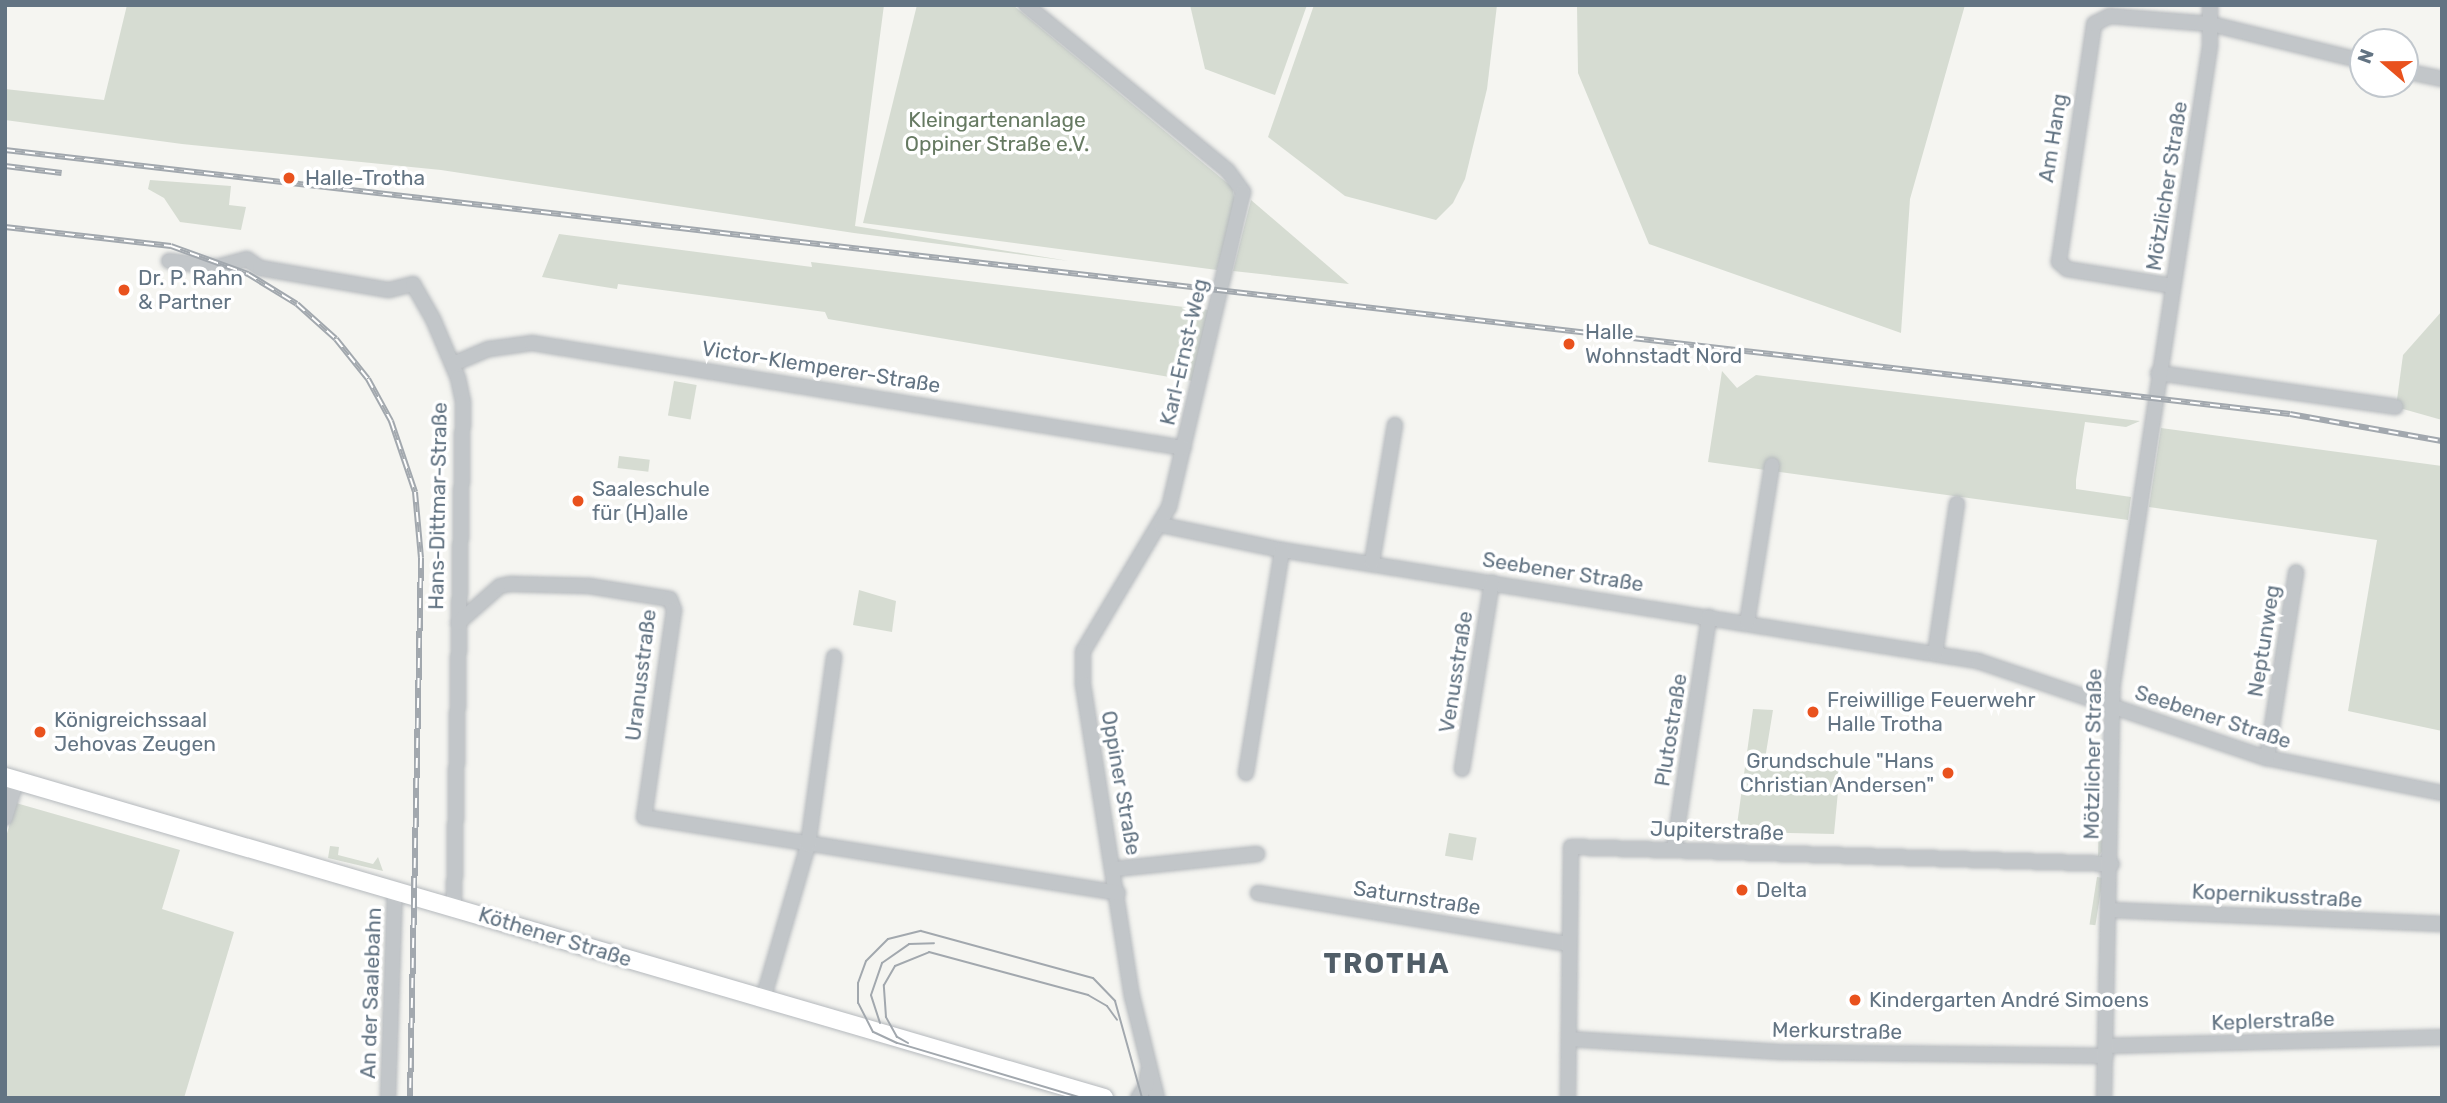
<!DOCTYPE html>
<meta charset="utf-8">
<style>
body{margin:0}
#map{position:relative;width:2447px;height:1103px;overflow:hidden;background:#f5f5f1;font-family:Rubik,sans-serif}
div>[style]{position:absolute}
.green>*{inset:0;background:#d6dcd2;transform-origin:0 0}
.roads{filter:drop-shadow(0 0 2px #b5b9bd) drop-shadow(0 0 2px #b5b9bd)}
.minor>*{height:14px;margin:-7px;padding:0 7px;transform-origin:7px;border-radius:7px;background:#c2c6c9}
.major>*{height:18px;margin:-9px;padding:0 9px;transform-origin:9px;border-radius:9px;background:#fff}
.tram>*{height:2px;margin:-1px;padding:0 1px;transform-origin:1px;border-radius:1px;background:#a2a8ae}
.rail>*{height:6px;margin-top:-3px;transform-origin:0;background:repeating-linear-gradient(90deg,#fff 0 10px,#a2a8ae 0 20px);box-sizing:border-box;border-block:2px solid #a2a8ae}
.dots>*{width:19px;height:19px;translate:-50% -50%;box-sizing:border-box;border:4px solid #fff;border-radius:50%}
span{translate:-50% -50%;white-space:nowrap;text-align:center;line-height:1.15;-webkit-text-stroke:7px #fff;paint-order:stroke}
.park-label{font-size:21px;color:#667a62}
.street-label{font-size:21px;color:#637483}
.poi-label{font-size:21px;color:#637483}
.left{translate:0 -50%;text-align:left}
.right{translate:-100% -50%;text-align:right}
.district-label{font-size:28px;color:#515e68;font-weight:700;letter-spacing:2px}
.frame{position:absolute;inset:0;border:7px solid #637483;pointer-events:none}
.north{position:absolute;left:2349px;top:28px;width:70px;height:70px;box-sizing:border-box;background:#fff;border:2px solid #c1c7cd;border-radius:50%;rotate:290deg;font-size:19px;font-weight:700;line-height:28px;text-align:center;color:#637483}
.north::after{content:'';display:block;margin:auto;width:24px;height:32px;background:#e9521e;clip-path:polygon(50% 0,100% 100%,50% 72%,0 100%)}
</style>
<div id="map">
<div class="green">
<div style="clip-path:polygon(127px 5px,884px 5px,855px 226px,1069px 261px,854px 233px,441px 170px,182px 144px,5px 120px,5px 89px,104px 100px)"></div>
<div style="clip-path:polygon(917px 5px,1013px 5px,1232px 187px,1235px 201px,1217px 270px,863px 223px)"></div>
<div style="clip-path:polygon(1190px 5px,1307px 5px,1275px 95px,1205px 69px)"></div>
<div style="clip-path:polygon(1314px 5px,1497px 5px,1487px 89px,1465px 179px,1453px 203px,1436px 220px,1345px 196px,1268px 137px)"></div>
<div style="clip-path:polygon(1577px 5px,1965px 5px,1910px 199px,1901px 333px,1649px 244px,1578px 73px)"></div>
<div style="clip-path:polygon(150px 180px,231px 186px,229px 205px,246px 207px,241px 230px,180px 222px,164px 198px,148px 189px)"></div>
<div style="clip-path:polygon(1251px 200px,1349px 284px,1233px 271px)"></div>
<div style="clip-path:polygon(559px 234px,812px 267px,811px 262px,1209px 310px,1193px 381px,828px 319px,825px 312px,618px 284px,617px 289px,542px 277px)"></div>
<div style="clip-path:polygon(2442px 311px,2442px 420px,2396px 407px,2403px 355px)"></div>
<div style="clip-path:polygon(1722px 371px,1737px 388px,1756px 375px,2140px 421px,2126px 427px,2085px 422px,2076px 480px,2076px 489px,2131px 497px,2128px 520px,1708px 462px)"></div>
<div style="left:674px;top:381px;width:23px;height:35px;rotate:10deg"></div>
<div style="clip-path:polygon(2161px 428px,2442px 466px,2442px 731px,2348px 711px,2377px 540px,2149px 507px)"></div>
<div style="left:619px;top:456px;width:31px;height:12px;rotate:7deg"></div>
<div style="clip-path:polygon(859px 590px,896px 601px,892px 632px,853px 625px)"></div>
<div style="clip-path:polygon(1753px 709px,1773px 710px,1765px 759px,1840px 770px,1834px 834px,1736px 832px)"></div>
<div style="clip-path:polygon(16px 803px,180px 850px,162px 909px,234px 932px,184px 1098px,5px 1098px,5px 840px)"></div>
<div style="clip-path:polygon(2099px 808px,2105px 808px,2104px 849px,2098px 857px)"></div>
<div style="left:1449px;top:833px;width:28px;height:23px;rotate:10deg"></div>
<div style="clip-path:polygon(330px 846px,339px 847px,338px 855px,373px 864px,378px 857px,383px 871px,328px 858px)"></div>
<div style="left:2097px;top:877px;width:6px;height:48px;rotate:9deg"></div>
</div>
<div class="roads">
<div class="minor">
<div style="left:1026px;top:5px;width:261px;rotate:39.4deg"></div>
<div style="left:1228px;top:171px;width:26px;rotate:54deg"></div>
<div style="left:1243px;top:192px;width:324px;rotate:103.2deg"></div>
<div style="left:1169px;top:507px;width:168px;rotate:120.8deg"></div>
<div style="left:1083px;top:651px;width:33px;rotate:90deg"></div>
<div style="left:1083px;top:684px;width:316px;rotate:81.1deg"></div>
<div style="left:1132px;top:996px;width:105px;rotate:76.2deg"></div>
<div style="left:2405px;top:71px;width:38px;rotate:12deg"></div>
<div style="left:169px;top:261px;width:48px;rotate:7.1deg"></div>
<div style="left:217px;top:267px;width:31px;rotate:-15deg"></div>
<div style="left:247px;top:259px;width:16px;rotate:35deg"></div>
<div style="left:260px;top:268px;width:131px;rotate:9.7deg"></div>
<div style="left:389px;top:290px;width:25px;rotate:-14deg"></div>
<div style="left:413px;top:284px;width:40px;rotate:60.3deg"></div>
<div style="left:433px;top:319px;width:64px;rotate:67deg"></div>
<div style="left:458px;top:378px;width:25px;rotate:78deg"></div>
<div style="left:463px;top:402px;width:504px;rotate:91.02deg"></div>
<div style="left:2173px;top:286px;width:107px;rotate:-170.9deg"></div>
<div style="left:2067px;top:269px;width:11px;rotate:-139deg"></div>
<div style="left:2059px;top:262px;width:241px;rotate:-81.6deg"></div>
<div style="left:2094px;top:24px;width:18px;rotate:-27deg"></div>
<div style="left:2110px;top:16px;width:101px;rotate:4.5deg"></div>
<div style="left:2211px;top:24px;width:156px;rotate:13.7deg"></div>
<div style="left:453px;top:364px;width:39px;rotate:-23deg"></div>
<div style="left:489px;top:349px;width:43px;rotate:-7.9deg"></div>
<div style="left:532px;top:343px;width:660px;rotate:9.15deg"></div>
<div style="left:2158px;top:373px;width:240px;rotate:8.1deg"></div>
<div style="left:1162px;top:525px;width:123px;rotate:11.8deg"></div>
<div style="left:1282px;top:550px;width:705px;rotate:9.06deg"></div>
<div style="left:1978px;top:661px;width:305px;rotate:18.6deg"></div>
<div style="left:2267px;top:758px;width:178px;rotate:11.3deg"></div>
<div style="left:1372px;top:562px;width:139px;rotate:-80.5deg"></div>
<div style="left:458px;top:623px;width:56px;rotate:-41.4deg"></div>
<div style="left:500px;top:586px;width:10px;rotate:-11deg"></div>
<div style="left:510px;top:584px;width:79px;rotate:1.5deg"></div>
<div style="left:589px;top:586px;width:82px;rotate:9.1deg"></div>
<div style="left:670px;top:599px;width:12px;rotate:70deg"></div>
<div style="left:674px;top:610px;width:209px;rotate:98.2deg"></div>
<div style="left:644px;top:817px;width:480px;rotate:9.1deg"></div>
<div style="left:1747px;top:623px;width:160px;rotate:-81deg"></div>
<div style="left:1935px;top:654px;width:152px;rotate:-81.7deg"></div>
<div style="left:2267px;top:758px;width:188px;rotate:-81.1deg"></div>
<div style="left:1462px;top:769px;width:189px;rotate:-80.9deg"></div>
<div style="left:1246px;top:773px;width:226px;rotate:-80.8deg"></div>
<div style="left:5px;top:818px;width:39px;rotate:-73deg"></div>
<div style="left:1674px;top:849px;width:235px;rotate:-81.4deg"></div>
<div style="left:1115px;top:869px;width:143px;rotate:-6deg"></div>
<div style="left:1258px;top:893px;width:315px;rotate:9.3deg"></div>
<div style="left:2111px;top:910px;width:331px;rotate:2.4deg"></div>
<div style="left:763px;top:999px;width:160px;rotate:-73.7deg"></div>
<div style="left:808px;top:845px;width:190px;rotate:-82.1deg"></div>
<div style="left:1569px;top:1039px;width:212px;rotate:3.5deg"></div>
<div style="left:1781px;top:1052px;width:325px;rotate:0.7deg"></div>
<div style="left:2106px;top:1046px;width:336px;rotate:-1.5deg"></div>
<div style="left:388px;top:1098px;width:209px;rotate:-88.1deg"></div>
<div style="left:1138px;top:1098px;width:14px;rotate:-56deg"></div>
<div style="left:1146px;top:1086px;width:14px;rotate:-82deg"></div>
<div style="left:1568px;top:1098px;width:251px;rotate:-89.3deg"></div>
<div style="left:1571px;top:847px;width:541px;rotate:1.8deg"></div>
<div style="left:2104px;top:1098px;width:415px;rotate:-88.8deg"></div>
<div style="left:2113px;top:683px;width:644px;rotate:-81.34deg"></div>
<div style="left:2210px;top:46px;width:41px;rotate:-90deg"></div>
</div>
<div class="major">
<div style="left:5px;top:777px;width:1145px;rotate:16.28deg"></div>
</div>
</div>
<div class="tram">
<div style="left:880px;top:1023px;width:29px;rotate:-108deg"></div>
<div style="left:871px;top:995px;width:34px;rotate:-71deg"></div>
<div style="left:882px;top:963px;width:33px;rotate:-35deg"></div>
<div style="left:909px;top:944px;width:25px;rotate:-2deg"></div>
<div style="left:908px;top:1043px;width:13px;rotate:-151deg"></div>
<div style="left:897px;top:1037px;width:23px;rotate:-119deg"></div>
<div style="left:886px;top:1017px;width:32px;rotate:-94deg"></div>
<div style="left:884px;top:985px;width:22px;rotate:-60deg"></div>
<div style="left:895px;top:966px;width:37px;rotate:-22deg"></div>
<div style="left:929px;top:952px;width:165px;rotate:15.1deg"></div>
<div style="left:1088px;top:995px;width:22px;rotate:30deg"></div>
<div style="left:1107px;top:1006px;width:17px;rotate:54deg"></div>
<div style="left:1082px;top:1098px;width:193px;rotate:-163.4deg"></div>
<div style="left:897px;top:1043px;width:26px;rotate:-155deg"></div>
<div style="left:873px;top:1032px;width:33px;rotate:-117deg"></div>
<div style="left:858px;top:1003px;width:20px;rotate:-90deg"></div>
<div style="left:858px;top:983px;width:23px;rotate:-70deg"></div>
<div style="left:866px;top:961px;width:31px;rotate:-45deg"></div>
<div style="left:888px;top:939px;width:34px;rotate:-14deg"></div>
<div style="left:921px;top:931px;width:178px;rotate:15.3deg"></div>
<div style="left:1093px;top:978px;width:32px;rotate:46deg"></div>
<div style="left:1115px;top:1001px;width:101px;rotate:74.4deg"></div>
</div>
<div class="rail">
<div style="left:5px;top:150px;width:2300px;rotate:6.59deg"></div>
<div style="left:2290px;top:414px;width:154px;rotate:10.1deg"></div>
<div style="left:5px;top:166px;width:57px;rotate:7deg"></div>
<div style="left:5px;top:227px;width:167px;rotate:6.5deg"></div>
<div style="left:171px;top:246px;width:82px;rotate:20deg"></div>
<div style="left:248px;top:274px;width:57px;rotate:31.5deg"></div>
<div style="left:297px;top:304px;width:52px;rotate:41.9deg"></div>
<div style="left:336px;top:339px;width:51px;rotate:51.3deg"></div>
<div style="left:368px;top:379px;width:48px;rotate:61.3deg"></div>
<div style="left:391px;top:421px;width:75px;rotate:71.3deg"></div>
<div style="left:415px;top:492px;width:66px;rotate:84.8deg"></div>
<div style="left:421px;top:558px;width:540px;rotate:91.17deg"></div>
</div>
<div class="dots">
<div style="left:289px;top:178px;background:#e9521e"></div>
<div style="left:124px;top:290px;background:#e9521e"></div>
<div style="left:1569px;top:344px;background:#e9521e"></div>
<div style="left:578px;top:501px;background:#e9521e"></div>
<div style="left:1813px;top:712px;background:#e9521e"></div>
<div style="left:40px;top:732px;background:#e9521e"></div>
<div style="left:1948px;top:773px;background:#e9521e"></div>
<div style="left:1742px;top:890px;background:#e9521e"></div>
<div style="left:1855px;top:1000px;background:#e9521e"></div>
</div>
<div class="park-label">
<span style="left:997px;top:132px">Kleingartenanlage<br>Oppiner Straße e.V.</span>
</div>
<div class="street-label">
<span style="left:2053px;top:138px;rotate:-81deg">Am Hang</span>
<span style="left:2167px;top:186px;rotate:-81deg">Mötzlicher Straße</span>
<span style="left:1184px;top:352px;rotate:-77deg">Karl-Ernst-Weg</span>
<span style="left:821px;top:367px;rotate:9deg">Victor-Klemperer-Straße</span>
<span style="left:438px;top:506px;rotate:-89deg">Hans-Dittmar-Straße</span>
<span style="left:1563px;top:572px;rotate:9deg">Seebener Straße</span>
<span style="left:2264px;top:641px;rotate:-81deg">Neptunweg</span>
<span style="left:1456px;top:672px;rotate:-81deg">Venusstraße</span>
<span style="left:641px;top:675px;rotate:-83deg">Uranusstraße</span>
<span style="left:2213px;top:717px;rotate:18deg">Seebener Straße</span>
<span style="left:1671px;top:730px;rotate:-81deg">Plutostraße</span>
<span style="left:2093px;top:754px;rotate:-89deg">Mötzlicher Straße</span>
<span style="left:1121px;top:783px;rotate:80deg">Oppiner Straße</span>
<span style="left:1717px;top:831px;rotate:2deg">Jupiterstraße</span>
<span style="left:2277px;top:896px;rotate:3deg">Kopernikusstraße</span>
<span style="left:1417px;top:898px;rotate:9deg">Saturnstraße</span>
<span style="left:555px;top:937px;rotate:17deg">Köthener Straße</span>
<span style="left:371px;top:993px;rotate:-88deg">An der Saalebahn</span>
<span style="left:2273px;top:1021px;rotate:-2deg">Keplerstraße</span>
<span style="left:1837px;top:1031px;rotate:1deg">Merkurstraße</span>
</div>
<div class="poi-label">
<span class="left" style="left:305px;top:178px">Halle-Trotha</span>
<span class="left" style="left:138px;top:290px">Dr. P. Rahn<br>&amp; Partner</span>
<span class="left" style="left:1585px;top:344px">Halle<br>Wohnstadt Nord</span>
<span class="left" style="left:592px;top:501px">Saaleschule<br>für (H)alle</span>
<span class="left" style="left:1827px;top:712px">Freiwillige Feuerwehr<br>Halle Trotha</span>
<span class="left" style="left:54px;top:732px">Königreichssaal<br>Jehovas Zeugen</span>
<span class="right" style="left:1934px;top:773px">Grundschule "Hans<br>Christian Andersen"</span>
<span class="left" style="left:1756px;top:890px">Delta</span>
<span class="left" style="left:1869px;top:1000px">Kindergarten André Simoens</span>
</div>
<div class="district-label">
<span style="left:1387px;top:964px">TROTHA</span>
</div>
<div class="frame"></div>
<div class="north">N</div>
</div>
